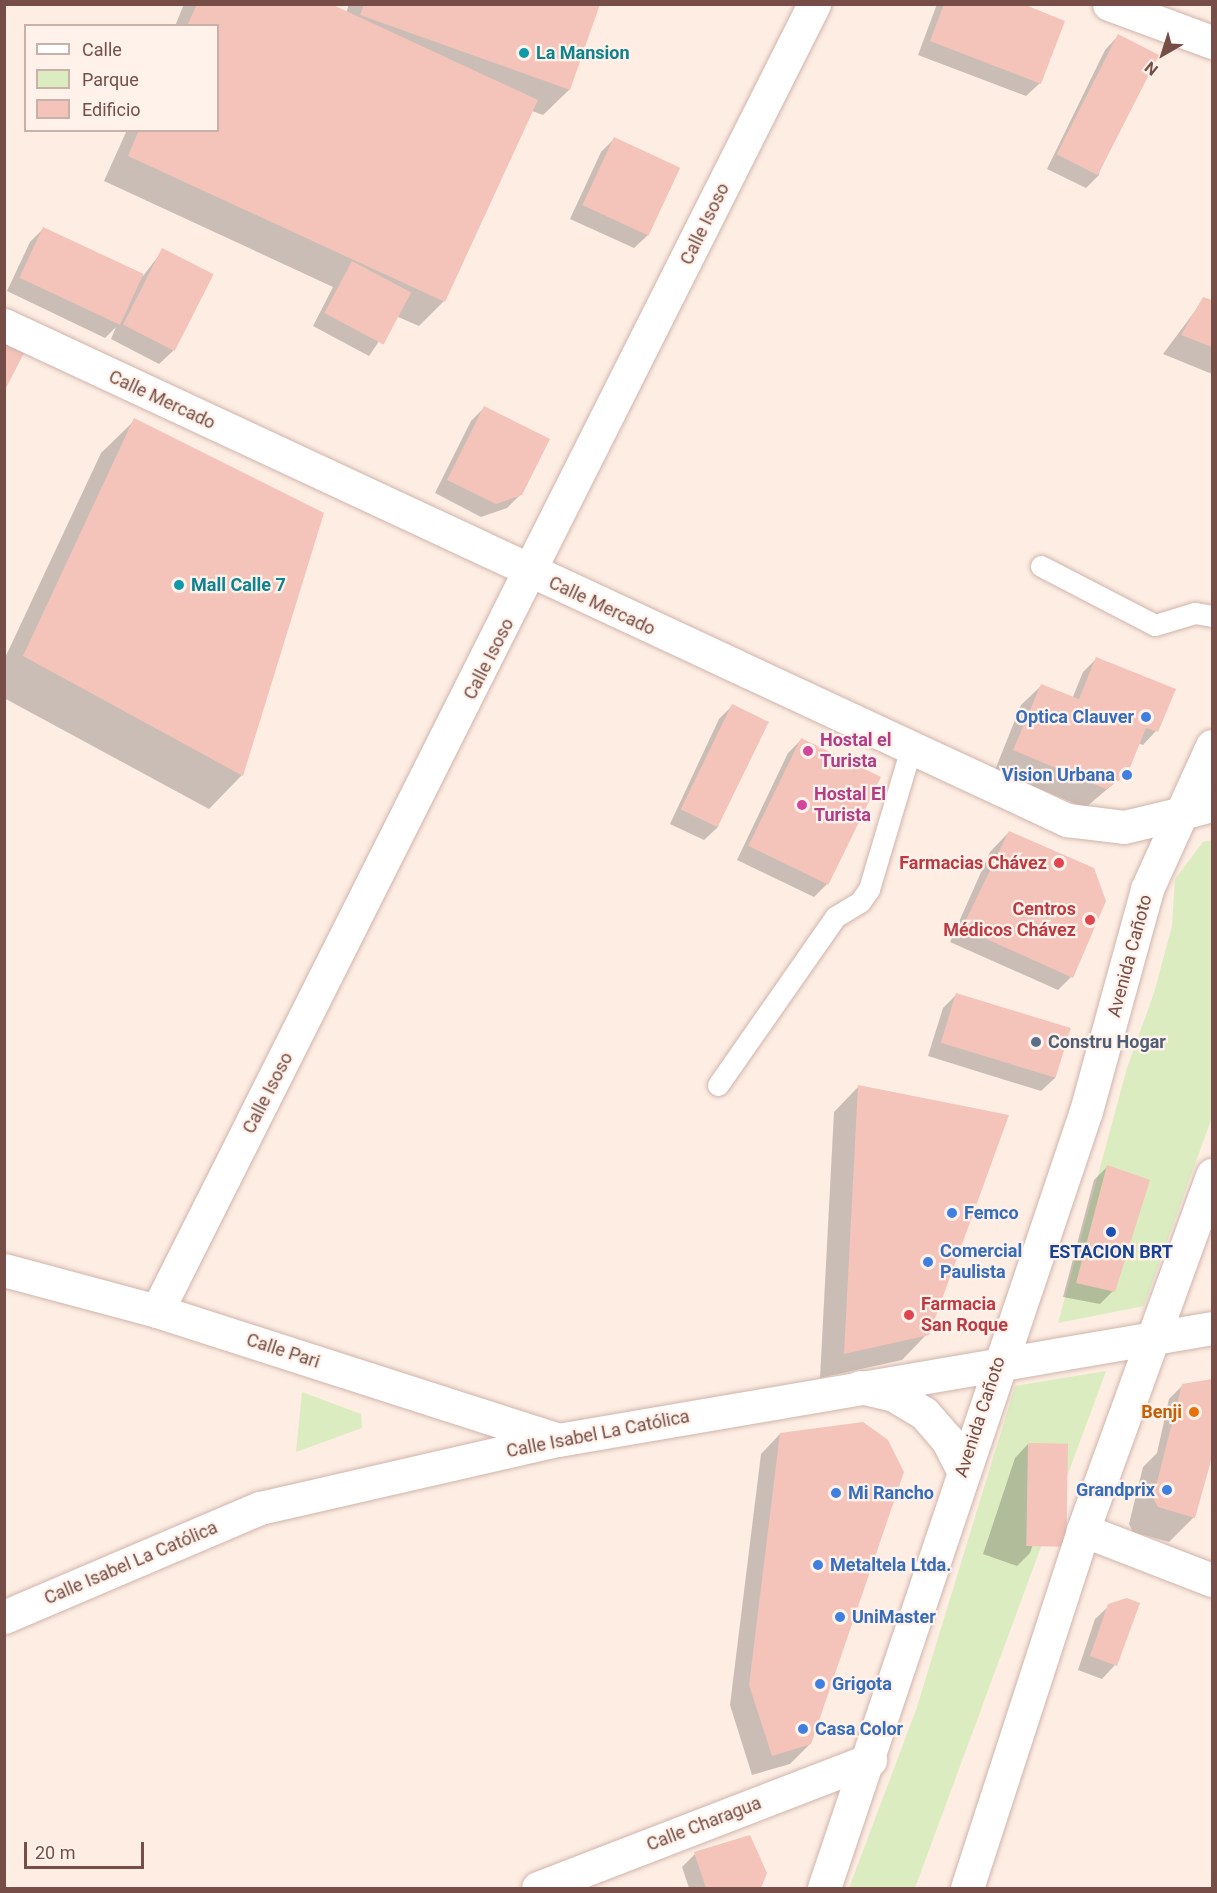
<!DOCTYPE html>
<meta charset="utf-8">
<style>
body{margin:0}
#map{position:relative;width:1217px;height:1893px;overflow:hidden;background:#fdede3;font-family:Roboto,sans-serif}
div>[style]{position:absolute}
.green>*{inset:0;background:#dcecc1}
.shadow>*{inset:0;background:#0003}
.building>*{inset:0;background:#f4c3b9;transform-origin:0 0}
.roads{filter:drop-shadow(0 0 2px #d1b4ab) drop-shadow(0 0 2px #d1b4ab)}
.service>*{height:21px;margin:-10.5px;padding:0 10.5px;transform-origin:10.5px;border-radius:10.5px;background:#fff}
.minor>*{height:33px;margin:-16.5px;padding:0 16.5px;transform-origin:16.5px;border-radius:16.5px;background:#fff}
.tertiary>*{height:33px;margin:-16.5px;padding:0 16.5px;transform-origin:16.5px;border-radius:16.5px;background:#fff}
.secondary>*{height:33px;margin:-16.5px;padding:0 16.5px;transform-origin:16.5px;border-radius:16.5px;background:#fff}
.dots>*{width:16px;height:16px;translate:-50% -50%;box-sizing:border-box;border:3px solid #fff2ea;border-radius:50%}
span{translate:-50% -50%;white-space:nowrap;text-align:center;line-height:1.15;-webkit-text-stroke:4.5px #fff2ea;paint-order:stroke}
.culture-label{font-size:18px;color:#0d838f;font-weight:700}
.left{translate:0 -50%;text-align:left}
.street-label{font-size:18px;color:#774e47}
.shop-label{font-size:18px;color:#366cbe;font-weight:700}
.right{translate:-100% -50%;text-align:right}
.hotel-label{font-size:18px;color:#b23c85;font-weight:700}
.health-label{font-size:18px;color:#be3a42;font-weight:700}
.service-label{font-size:18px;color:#4e5e75;font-weight:700}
.transit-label{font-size:18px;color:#164399;font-weight:700}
.food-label{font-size:18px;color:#c56008;font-weight:700}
.frame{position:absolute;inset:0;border:6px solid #774e47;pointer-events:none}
.legend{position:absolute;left:24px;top:24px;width:195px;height:108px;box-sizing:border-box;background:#fff2ea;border:2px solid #c9b0a9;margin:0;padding:8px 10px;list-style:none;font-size:18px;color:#774e47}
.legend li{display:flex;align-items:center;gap:12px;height:30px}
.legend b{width:30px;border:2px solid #c9b0a9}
.north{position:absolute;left:1133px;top:24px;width:60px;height:60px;-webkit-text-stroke:4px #fff2ea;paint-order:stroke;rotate:219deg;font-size:16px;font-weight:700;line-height:24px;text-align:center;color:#774e47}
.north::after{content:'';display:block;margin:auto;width:21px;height:27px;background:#774e47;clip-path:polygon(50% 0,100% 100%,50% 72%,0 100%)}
.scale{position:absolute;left:24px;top:1842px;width:120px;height:27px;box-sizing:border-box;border:3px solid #774e47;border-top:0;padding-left:8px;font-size:18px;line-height:21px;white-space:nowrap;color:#774e47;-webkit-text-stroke:4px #fff2ea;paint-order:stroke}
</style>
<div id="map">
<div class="green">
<div style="clip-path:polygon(1212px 840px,1212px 1117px,1144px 1306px,1058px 1323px,1127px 1068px,1154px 993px,1172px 926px,1175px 879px,1203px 842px)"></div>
<div style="clip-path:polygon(1106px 1371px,915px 1888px,849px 1888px,917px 1707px,1015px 1386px)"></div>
<div style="clip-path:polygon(302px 1392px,361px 1414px,362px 1428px,296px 1452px)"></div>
</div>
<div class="shadow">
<div style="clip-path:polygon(184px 4px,328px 4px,346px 13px,349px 4px,599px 4px,569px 90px,543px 115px,532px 111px,444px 301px,419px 326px,396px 316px,369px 356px,313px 326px,333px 287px,104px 181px,127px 130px,218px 130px,218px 26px,175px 26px)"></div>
<div style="clip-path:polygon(937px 4px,1018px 4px,1040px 83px,1026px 96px,918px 55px)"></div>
<div style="clip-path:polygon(1118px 36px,1099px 175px,1086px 188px,1047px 169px,1105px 50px)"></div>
<div style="clip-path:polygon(614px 139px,648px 235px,634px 248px,570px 219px,601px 152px)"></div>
<div style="clip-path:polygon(43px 229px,143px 276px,163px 250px,173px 351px,159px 364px,111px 339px,116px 327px,105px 338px,7px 291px,30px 242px)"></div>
<div style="clip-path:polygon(1204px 299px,1212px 301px,1212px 374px,1163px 354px)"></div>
<div style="clip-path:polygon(484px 408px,520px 495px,507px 508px,481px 517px,435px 493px,471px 421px)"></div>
<div style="clip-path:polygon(135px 420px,242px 775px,209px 809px,4px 698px,4px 660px,101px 453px)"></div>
<div style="clip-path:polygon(1097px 658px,1156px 731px,1143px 745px,1138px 743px,1125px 774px,1085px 808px,995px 770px,1021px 705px,1041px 686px,1072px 699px,1083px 672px)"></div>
<div style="clip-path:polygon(732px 706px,718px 827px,704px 840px,670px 824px,719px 719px)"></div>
<div style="clip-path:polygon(801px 740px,828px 883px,814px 897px,737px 860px,788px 753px)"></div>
<div style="clip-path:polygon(1009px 832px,1071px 977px,1058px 990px,950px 942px,990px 852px)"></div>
<div style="clip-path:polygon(956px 995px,1069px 1029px,1055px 1078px,1041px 1091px,928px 1056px,943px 1008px)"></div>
<div style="clip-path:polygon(859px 1086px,927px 1334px,902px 1360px,820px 1378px,834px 1112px)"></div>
<div style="clip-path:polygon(1107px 1167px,1113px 1291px,1100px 1304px,1063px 1297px,1094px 1180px)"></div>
<div style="clip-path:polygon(1212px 1380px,1212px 1451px,1194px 1517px,1169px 1542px,1133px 1532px,1129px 1524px,1143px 1467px,1157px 1453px,1169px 1399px,1183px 1385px)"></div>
<div style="clip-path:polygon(780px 1434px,810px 1744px,790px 1764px,752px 1775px,730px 1705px,761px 1454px)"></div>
<div style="clip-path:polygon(1028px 1444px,1066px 1445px,1030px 1553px,1017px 1566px,983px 1554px,1015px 1458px)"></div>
<div style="clip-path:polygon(1109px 1606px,1115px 1665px,1102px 1679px,1078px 1670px,1095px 1619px)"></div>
<div style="clip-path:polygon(695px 1854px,765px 1873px,759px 1888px,689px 1888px,682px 1867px)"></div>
</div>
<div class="building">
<div style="clip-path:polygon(197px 4px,331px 4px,538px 100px,445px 302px,128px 156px,139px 130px,218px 130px,218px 26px,187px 26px)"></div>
<div style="clip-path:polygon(364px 4px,600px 4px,570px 90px,360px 15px)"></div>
<div style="clip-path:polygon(944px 4px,1023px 4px,1065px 21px,1041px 84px,930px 41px)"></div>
<div style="left:1118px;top:34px;width:46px;height:135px;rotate:27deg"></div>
<div style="left:614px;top:137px;width:73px;height:75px;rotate:25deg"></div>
<div style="left:43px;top:227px;width:111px;height:56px;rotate:25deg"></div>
<div style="left:162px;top:248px;width:58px;height:86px;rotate:27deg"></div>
<div style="left:352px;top:261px;width:67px;height:59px;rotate:28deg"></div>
<div style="clip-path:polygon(1203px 297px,1212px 300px,1212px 347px,1181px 335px)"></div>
<div style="clip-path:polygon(4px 341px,25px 351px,4px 392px)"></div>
<div style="clip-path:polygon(484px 406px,550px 439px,522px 495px,496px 504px,447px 480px)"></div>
<div style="clip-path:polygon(134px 418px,324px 513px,243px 776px,23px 656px)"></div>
<div style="clip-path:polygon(1096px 657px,1176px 689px,1158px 732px,1146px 728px,1127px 775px,1106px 789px,1013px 750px,1041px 684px,1079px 699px)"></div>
<div style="left:732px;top:704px;width:41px;height:117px;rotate:26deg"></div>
<div style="left:801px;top:738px;width:89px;height:120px;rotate:26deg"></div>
<div style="clip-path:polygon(1009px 831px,1094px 868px,1106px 901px,1073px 978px,962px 928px)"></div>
<div style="left:956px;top:993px;width:120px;height:52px;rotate:17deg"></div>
<div style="clip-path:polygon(858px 1085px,1009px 1115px,929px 1335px,844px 1354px)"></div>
<div style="clip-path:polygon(1107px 1165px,1150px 1180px,1115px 1292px,1076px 1283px)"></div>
<div style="clip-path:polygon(1212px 1379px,1212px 1457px,1195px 1518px,1158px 1507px,1153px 1498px,1182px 1384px)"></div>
<div style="clip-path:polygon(863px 1422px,888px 1440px,904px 1472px,811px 1744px,772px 1756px,749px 1685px,780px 1433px)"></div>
<div style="left:1028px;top:1443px;width:40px;height:103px;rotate:1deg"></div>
<div style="clip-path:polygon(1127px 1598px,1140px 1603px,1117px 1666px,1090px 1656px,1108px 1604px)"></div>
<div style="clip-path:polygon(750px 1835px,767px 1873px,761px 1888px,706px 1888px,694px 1852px)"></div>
</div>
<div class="roads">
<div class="service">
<div style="left:1041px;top:566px;width:128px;rotate:27.4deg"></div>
<div style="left:1155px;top:625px;width:42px;rotate:-16.7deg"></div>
<div style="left:1195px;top:613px;width:17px;rotate:10deg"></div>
<div style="left:718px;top:1085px;width:205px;rotate:-55.1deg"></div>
<div style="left:835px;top:917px;width:29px;rotate:-31deg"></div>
<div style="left:860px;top:902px;width:16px;rotate:-55deg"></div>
<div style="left:869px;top:889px;width:147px;rotate:-73.4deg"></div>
</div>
<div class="minor">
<div style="left:1109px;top:4px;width:110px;rotate:20.3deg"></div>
<div style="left:1178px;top:814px;width:35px;rotate:-15deg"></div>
<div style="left:157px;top:1311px;width:1463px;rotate:-63.31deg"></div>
<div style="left:4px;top:1617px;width:278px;rotate:-23.1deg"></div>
<div style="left:260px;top:1508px;width:306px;rotate:-12.9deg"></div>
<div style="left:538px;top:1888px;width:356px;rotate:-21.1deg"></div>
</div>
<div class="tertiary">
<div style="left:4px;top:325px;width:1173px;rotate:24.97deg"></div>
<div style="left:1067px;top:820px;width:57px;rotate:7deg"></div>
<div style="left:1124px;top:827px;width:56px;rotate:-13.5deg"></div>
<div style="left:4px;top:1270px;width:158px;rotate:15deg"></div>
<div style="left:157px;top:1311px;width:421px;rotate:17.8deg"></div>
<div style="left:558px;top:1440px;width:664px;rotate:-9.72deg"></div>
<div style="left:1083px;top:1530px;width:138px;rotate:21.2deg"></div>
</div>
<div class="secondary">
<div style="left:860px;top:1387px;width:35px;rotate:13deg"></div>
<div style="left:894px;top:1395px;width:35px;rotate:31deg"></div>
<div style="left:924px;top:1413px;width:35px;rotate:49deg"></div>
<div style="left:947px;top:1439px;width:35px;rotate:63deg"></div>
<div style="left:824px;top:1888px;width:820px;rotate:-71.37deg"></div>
<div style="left:1086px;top:1111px;width:230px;rotate:-74.6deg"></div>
<div style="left:1147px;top:889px;width:157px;rotate:-65.6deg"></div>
<div style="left:967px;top:1888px;width:376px;rotate:-72deg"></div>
<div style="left:1083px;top:1530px;width:378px;rotate:-70deg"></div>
</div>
</div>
<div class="dots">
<div style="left:524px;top:53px;background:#0f9aa8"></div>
<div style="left:179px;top:585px;background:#0f9aa8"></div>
<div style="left:1146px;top:717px;background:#3f7fe0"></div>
<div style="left:808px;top:751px;background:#d1479c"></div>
<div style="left:1127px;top:775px;background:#3f7fe0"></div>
<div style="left:802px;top:805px;background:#d1479c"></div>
<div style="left:1059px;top:863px;background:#e0444e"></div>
<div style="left:1090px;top:920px;background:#e0444e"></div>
<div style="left:1036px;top:1042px;background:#5c6f8a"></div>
<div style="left:952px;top:1213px;background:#3f7fe0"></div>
<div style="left:1111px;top:1232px;background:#1a4fb4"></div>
<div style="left:928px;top:1262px;background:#3f7fe0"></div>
<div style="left:909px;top:1315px;background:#e0444e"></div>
<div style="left:1194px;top:1412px;background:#e8710a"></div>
<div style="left:1167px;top:1490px;background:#3f7fe0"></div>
<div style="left:836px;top:1493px;background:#3f7fe0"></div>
<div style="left:818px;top:1565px;background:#3f7fe0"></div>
<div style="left:840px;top:1617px;background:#3f7fe0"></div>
<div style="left:820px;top:1684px;background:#3f7fe0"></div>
<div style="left:803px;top:1729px;background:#3f7fe0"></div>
</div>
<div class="culture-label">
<span class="left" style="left:536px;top:53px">La Mansion</span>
<span class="left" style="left:191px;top:585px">Mall Calle 7</span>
</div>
<div class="street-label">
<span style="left:705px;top:224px;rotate:-64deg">Calle Isoso</span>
<span style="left:162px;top:400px;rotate:25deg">Calle Mercado</span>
<span style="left:602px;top:606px;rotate:25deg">Calle Mercado</span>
<span style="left:489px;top:659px;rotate:-63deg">Calle Isoso</span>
<span style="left:1130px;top:956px;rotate:-75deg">Avenida Cañoto</span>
<span style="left:268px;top:1093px;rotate:-63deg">Calle Isoso</span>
<span style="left:283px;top:1351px;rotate:18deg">Calle Pari</span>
<span style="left:980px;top:1417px;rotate:-72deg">Avenida Cañoto</span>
<span style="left:598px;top:1434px;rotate:-11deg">Calle Isabel La Católica</span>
<span style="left:131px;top:1563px;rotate:-23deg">Calle Isabel La Católica</span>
<span style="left:704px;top:1824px;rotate:-21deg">Calle Charagua</span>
</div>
<div class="shop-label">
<span class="right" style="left:1134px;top:717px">Optica Clauver</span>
<span class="right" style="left:1115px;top:775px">Vision Urbana</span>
<span class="left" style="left:964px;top:1213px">Femco</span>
<span class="left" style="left:940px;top:1262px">Comercial<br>Paulista</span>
<span class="right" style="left:1155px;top:1490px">Grandprix</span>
<span class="left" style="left:848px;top:1493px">Mi Rancho</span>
<span class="left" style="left:830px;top:1565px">Metaltela Ltda.</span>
<span class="left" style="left:852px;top:1617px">UniMaster</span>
<span class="left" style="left:832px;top:1684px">Grigota</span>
<span class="left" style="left:815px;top:1729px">Casa Color</span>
</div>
<div class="hotel-label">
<span class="left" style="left:820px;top:751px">Hostal el<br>Turista</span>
<span class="left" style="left:814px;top:805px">Hostal El<br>Turista</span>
</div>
<div class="health-label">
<span class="right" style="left:1047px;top:863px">Farmacias Chávez</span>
<span class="right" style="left:1076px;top:920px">Centros<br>Médicos Chávez</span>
<span class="left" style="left:921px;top:1315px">Farmacia<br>San Roque</span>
</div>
<div class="service-label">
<span class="left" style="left:1048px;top:1042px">Constru Hogar</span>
</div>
<div class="transit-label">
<span style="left:1111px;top:1252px">ESTACION BRT</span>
</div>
<div class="food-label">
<span class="right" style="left:1182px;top:1412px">Benji</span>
</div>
<div class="frame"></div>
<ul class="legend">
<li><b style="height:8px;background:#fff"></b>Calle</li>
<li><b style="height:16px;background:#dcecc1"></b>Parque</li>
<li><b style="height:16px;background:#f4c3b9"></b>Edificio</li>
</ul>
<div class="north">N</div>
<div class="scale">20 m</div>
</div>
